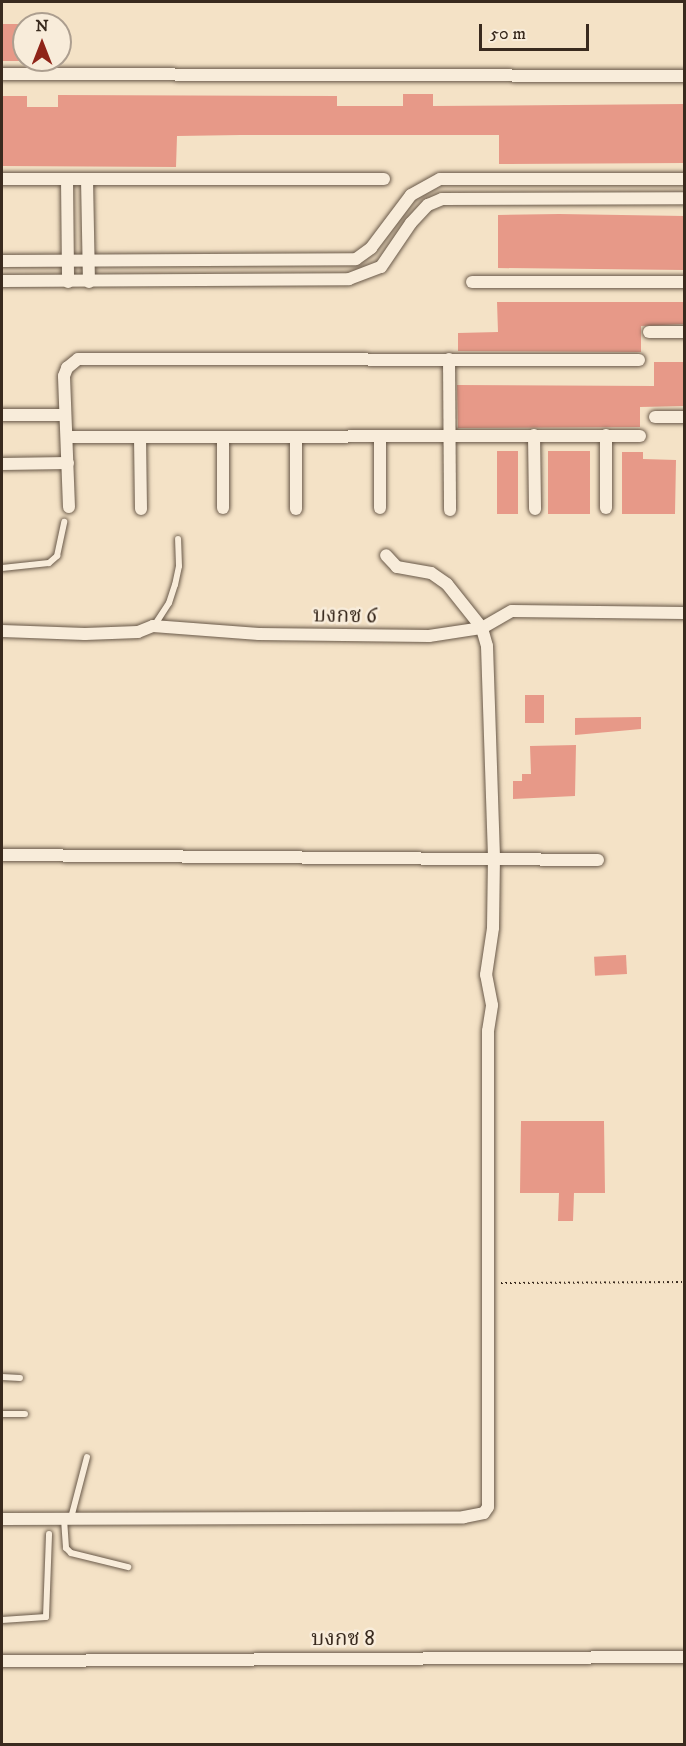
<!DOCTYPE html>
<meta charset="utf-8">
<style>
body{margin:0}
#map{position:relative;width:686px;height:1746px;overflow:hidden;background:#f4e2c6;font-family:"IM FELL DW Pica","Noto Serif Thai",serif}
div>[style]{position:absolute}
.building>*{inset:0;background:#e79988;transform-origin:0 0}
.path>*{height:2px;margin-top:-1px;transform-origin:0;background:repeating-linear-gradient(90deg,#392a1e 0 1.5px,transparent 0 4.5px)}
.roads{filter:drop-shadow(0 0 2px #685848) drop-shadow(0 0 2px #685848)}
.service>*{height:6px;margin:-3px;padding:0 3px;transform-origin:3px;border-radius:3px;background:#f8ecda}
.minor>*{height:12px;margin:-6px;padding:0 6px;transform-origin:6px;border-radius:6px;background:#f8ecda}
span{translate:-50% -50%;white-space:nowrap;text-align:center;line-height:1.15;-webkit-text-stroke:5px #f8ecda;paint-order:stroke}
.street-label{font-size:21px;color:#392a1e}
.frame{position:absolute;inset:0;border:3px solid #392a1e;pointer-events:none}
.north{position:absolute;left:12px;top:12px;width:60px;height:60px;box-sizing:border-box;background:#f8ecda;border:2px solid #ac9e8f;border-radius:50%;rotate:0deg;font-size:16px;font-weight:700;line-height:24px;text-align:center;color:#392a1e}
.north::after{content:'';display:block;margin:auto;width:21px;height:27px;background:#8f2418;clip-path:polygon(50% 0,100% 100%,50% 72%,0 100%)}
.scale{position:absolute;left:479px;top:24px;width:110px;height:27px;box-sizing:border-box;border:3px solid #392a1e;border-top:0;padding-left:8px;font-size:18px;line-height:21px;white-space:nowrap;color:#392a1e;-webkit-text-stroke:4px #f8ecda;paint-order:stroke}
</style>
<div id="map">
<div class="building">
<div style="left:2px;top:24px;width:22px;height:37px"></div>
<div style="clip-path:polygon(403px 94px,433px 94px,433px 106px,684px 104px,684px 163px,499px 164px,499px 135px,241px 135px,177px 136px,176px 167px,2px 166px,2px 96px,27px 96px,27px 107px,58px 107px,58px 95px,337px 96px,337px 106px,403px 106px)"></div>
<div style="clip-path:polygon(559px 214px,684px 216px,684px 270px,498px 268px,498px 215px)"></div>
<div style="clip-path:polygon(497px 302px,684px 302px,684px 324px,641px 326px,641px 352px,458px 351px,458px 333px,498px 332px)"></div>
<div style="clip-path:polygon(654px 362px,684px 362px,684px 406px,640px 407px,640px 427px,458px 428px,457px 385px,654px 386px)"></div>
<div style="left:497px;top:451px;width:21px;height:63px"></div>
<div style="left:548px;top:451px;width:42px;height:63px"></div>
<div style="clip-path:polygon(622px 452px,643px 452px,643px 459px,676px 460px,675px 514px,622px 514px)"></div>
<div style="left:544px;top:695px;width:28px;height:19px;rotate:90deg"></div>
<div style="clip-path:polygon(641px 717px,641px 729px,575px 735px,575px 718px)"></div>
<div style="clip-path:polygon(576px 745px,575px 796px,513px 799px,513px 781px,522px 781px,522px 774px,531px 774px,530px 746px)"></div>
<div style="left:626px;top:955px;width:19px;height:32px;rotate:87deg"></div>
<div style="clip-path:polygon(521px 1121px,604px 1121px,605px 1193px,574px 1193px,573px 1221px,558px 1221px,559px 1193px,520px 1193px)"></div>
</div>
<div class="path">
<div style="left:501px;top:1283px;width:183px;rotate:-0.3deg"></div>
</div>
<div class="roads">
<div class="service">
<div style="left:2px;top:568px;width:47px;rotate:-6.1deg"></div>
<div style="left:49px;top:563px;width:11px;rotate:-41deg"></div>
<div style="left:57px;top:556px;width:35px;rotate:-78deg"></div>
<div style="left:154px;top:626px;width:27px;rotate:-57deg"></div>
<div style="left:169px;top:603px;width:19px;rotate:-72deg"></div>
<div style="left:175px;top:585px;width:19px;rotate:-78deg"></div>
<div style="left:179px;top:566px;width:27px;rotate:-92deg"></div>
<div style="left:2px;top:1377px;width:18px;rotate:3deg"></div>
<div style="left:2px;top:1414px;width:23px"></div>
<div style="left:71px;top:1518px;width:63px;rotate:-75.3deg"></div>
<div style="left:64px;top:1519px;width:29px;rotate:86deg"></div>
<div style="left:66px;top:1548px;width:7px;rotate:45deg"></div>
<div style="left:71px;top:1553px;width:59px;rotate:13.8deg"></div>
<div style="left:2px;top:1620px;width:44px;rotate:-3.9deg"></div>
<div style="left:46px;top:1617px;width:83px;rotate:-87.9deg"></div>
</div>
<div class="minor">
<div style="left:2px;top:74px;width:682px;rotate:0.17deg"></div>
<div style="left:2px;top:179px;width:382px"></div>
<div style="left:67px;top:179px;width:103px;rotate:89.4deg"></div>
<div style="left:87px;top:179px;width:103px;rotate:88.9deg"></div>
<div style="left:2px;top:261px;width:354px;rotate:-0.3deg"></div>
<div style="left:356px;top:259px;width:19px;rotate:-36deg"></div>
<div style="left:371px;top:248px;width:66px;rotate:-53deg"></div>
<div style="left:411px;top:195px;width:33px;rotate:-29deg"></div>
<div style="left:440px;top:179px;width:244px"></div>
<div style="left:2px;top:281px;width:347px;rotate:-0.3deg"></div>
<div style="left:349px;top:279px;width:34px;rotate:-21deg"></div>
<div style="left:381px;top:267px;width:53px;rotate:-55.7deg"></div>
<div style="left:411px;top:223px;width:25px;rotate:-47deg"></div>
<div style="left:428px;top:205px;width:15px;rotate:-23deg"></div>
<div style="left:442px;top:199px;width:242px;rotate:-0.2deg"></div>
<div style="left:472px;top:282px;width:212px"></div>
<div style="left:649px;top:332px;width:35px"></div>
<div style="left:449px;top:359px;width:151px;rotate:89.6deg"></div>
<div style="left:2px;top:415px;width:62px"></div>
<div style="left:655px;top:417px;width:29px"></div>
<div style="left:534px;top:435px;width:74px;rotate:89.2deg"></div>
<div style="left:606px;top:435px;width:73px;rotate:90deg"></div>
<div style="left:380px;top:436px;width:72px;rotate:90deg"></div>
<div style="left:67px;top:437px;width:573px;rotate:-0.1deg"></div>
<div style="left:140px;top:437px;width:72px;rotate:89.2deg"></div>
<div style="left:223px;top:437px;width:71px;rotate:90deg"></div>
<div style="left:296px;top:437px;width:72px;rotate:90deg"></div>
<div style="left:2px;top:464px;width:66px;rotate:-0.9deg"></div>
<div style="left:69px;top:507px;width:131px;rotate:-92.2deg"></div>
<div style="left:64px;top:376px;width:9px;rotate:-69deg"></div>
<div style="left:67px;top:368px;width:14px;rotate:-39deg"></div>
<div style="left:78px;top:359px;width:561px;rotate:0.1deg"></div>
<div style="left:2px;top:631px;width:83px;rotate:2.1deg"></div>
<div style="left:85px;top:634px;width:53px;rotate:-2.2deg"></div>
<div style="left:138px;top:632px;width:16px;rotate:-22deg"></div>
<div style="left:153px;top:626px;width:106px;rotate:4.3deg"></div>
<div style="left:259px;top:634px;width:170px;rotate:0.7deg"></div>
<div style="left:429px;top:636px;width:54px;rotate:-8.6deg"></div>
<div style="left:482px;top:628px;width:34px;rotate:-30deg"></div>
<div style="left:512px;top:611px;width:172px;rotate:0.7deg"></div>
<div style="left:2px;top:855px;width:596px;rotate:0.48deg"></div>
<div style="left:2px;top:1519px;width:462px;rotate:-0.2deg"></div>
<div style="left:464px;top:1517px;width:20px;rotate:-11deg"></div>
<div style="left:484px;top:1513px;width:7px;rotate:-56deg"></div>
<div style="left:488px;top:1507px;width:476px;rotate:-90deg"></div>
<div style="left:488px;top:1031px;width:26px;rotate:-81deg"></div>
<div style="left:492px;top:1005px;width:31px;rotate:-101deg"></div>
<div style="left:486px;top:975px;width:48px;rotate:-81.5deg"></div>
<div style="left:493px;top:928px;width:71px;rotate:-89.2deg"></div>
<div style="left:494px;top:857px;width:211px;rotate:-91.9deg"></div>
<div style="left:487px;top:646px;width:19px;rotate:-106deg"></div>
<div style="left:482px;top:628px;width:56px;rotate:-128.5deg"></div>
<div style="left:447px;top:584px;width:19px;rotate:-145deg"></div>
<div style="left:431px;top:573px;width:35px;rotate:-170deg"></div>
<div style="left:397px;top:567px;width:16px;rotate:-133deg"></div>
<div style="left:2px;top:1661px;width:682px;rotate:-0.34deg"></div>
</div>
</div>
<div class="street-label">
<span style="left:345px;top:616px;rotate:1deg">บงกช 6</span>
<span style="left:343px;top:1639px">บงกช 8</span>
</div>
<div class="frame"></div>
<div class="north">N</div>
<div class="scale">50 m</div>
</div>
